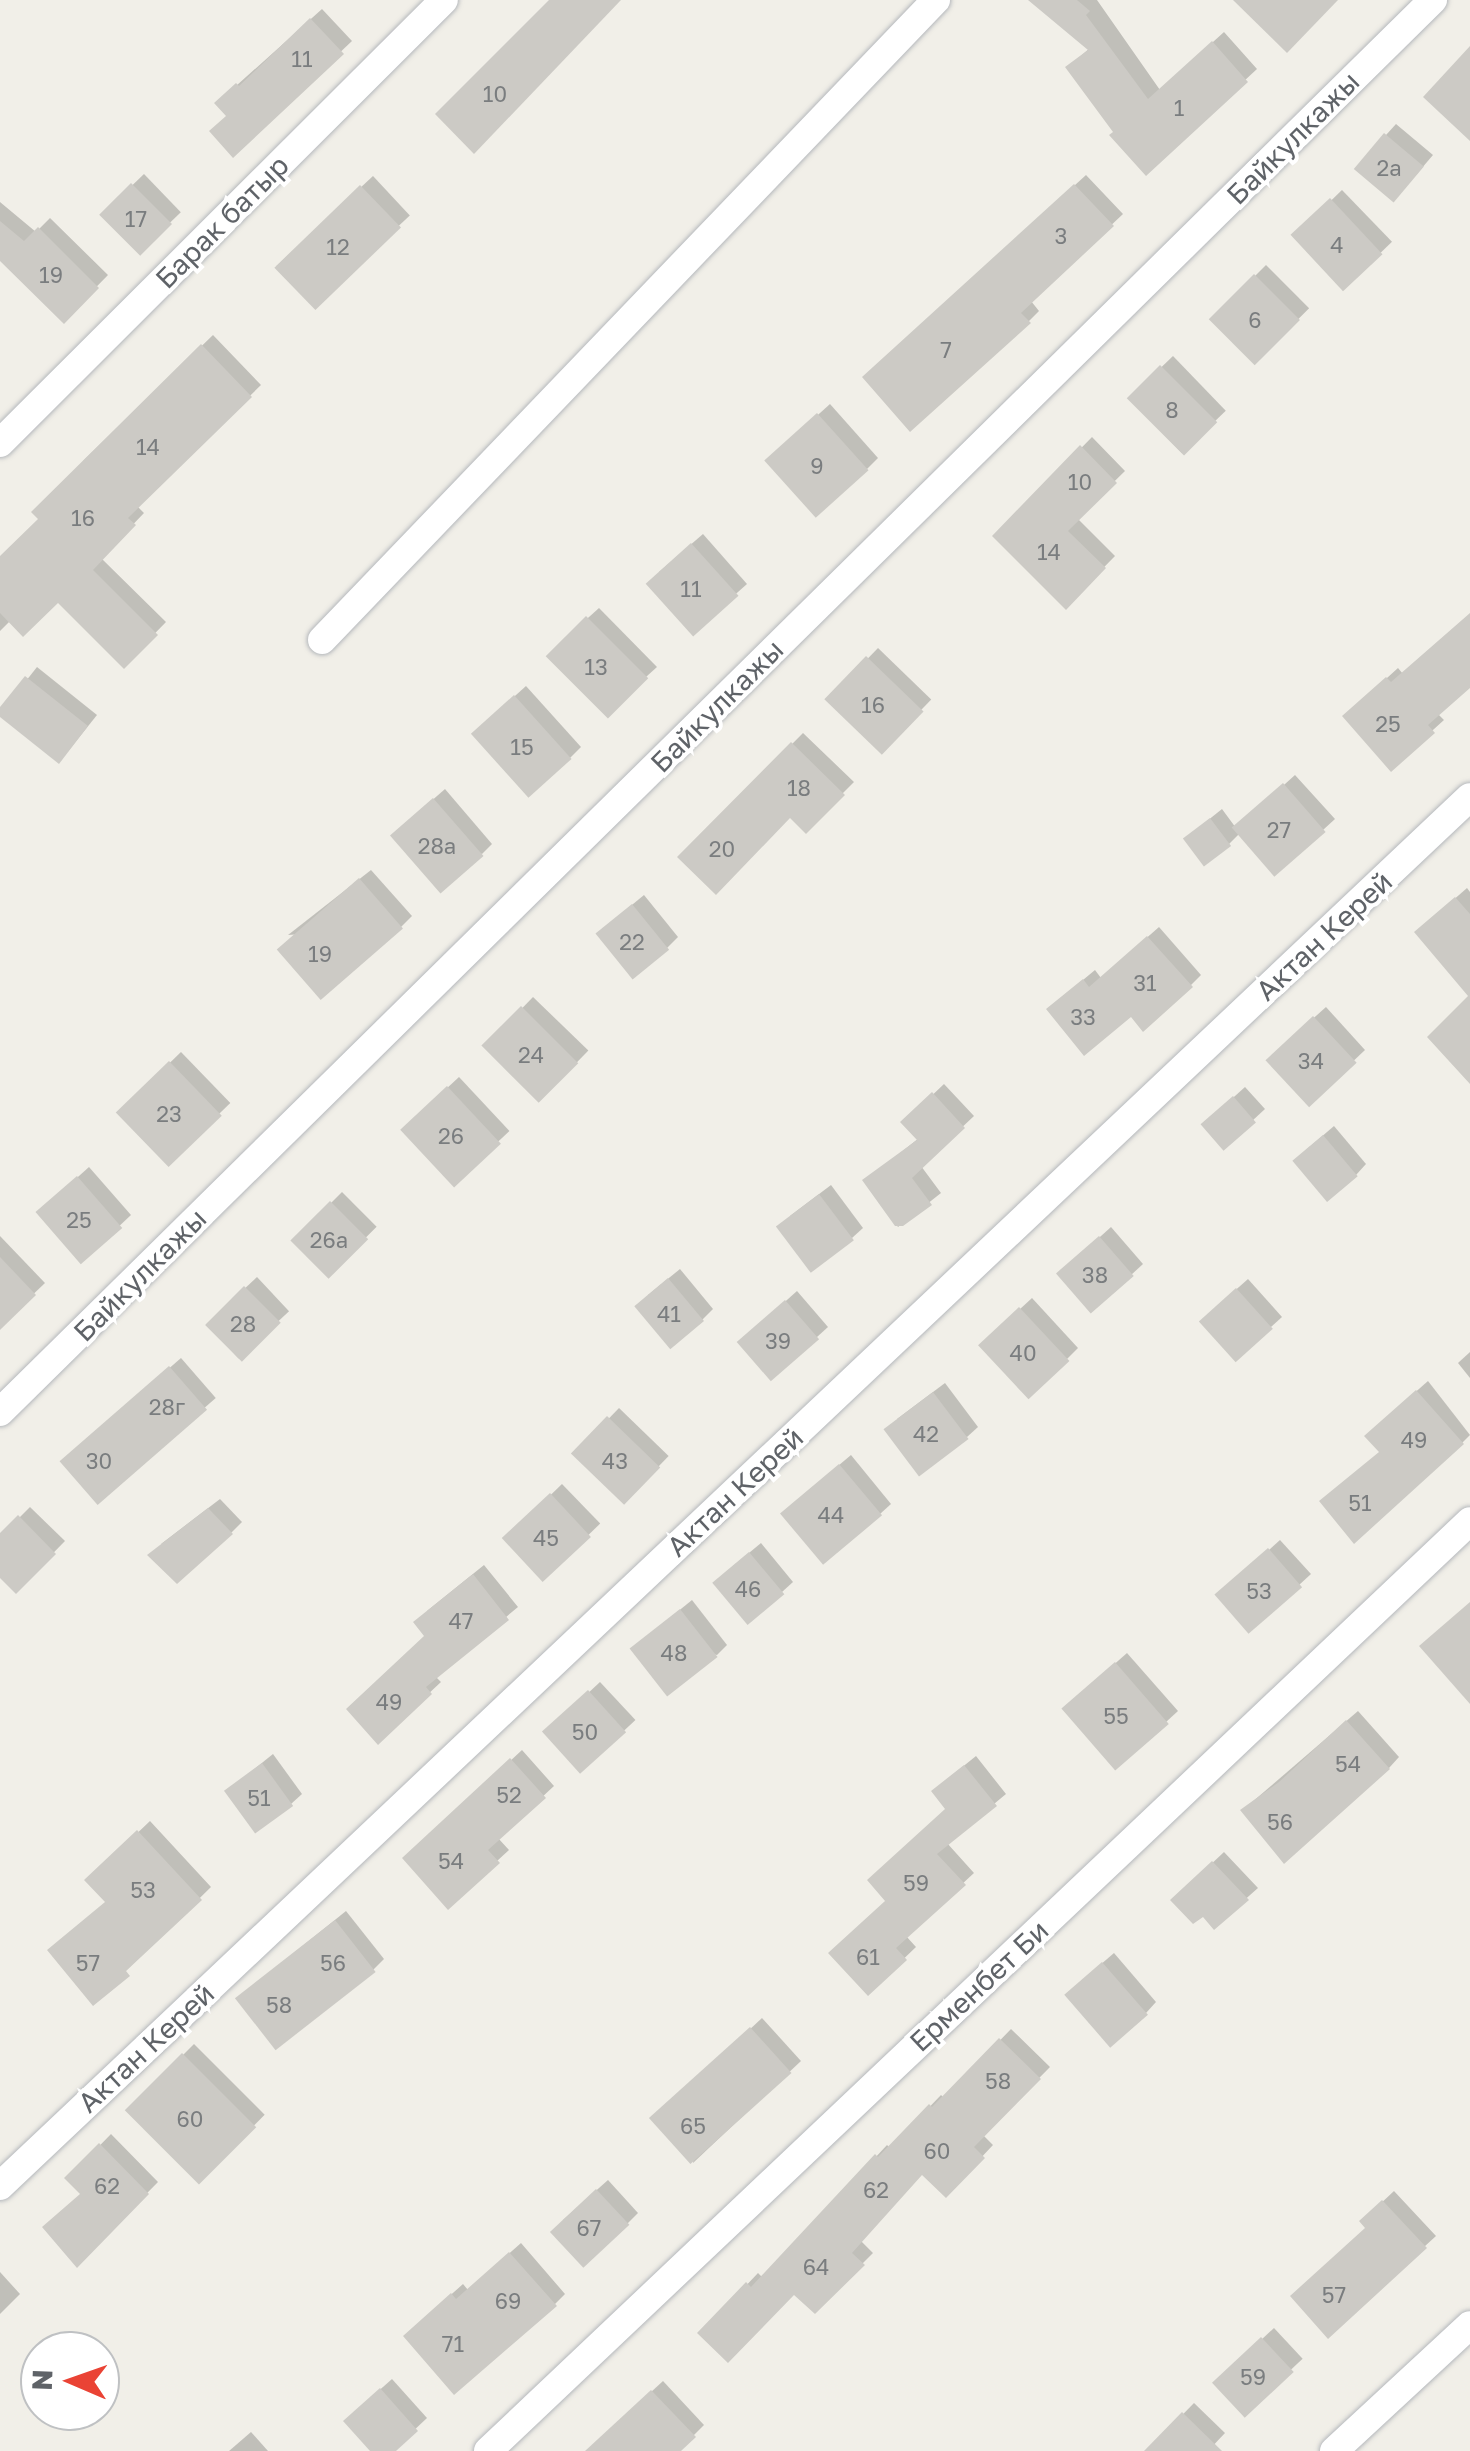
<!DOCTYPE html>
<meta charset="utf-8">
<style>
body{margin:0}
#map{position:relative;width:1470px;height:2451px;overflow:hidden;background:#f1efe8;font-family:"Golos Text",sans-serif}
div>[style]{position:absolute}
.shadow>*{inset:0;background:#0003;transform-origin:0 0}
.building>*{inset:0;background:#cccac5;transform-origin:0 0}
.roads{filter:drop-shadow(0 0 2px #b5b8bc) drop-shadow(0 0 2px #b5b8bc)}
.minor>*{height:28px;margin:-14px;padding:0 14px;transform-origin:14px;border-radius:14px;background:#fff}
span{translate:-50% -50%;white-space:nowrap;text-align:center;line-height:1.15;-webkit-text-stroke:8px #fff;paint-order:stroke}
.number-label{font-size:22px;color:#7a7d7f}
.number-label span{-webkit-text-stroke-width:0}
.street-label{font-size:28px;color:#5f6368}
.north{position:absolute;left:20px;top:2331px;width:100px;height:100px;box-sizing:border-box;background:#fff;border:2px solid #bfc1c3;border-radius:50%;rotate:272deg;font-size:28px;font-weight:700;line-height:40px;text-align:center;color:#5f6368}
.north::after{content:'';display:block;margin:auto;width:35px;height:45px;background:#ea4335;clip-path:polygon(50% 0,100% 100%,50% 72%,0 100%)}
</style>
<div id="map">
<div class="shadow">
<div style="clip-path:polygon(1032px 0,1097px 0,1160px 90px,1224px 32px,1257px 69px,1146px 172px,1068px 67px,1090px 48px)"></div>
<div style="clip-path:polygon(322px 9px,352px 41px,233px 154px,228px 116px,217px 103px)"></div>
<div style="clip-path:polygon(1396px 124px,1433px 155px,1404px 189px,1386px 135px)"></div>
<div style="left:144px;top:174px;width:53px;height:57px;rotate:46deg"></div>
<div style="clip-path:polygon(1086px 175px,1123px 214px,1031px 301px,1039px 311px,1029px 321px,876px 367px)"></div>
<div style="left:373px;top:176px;width:54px;height:132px;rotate:47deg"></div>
<div style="left:1342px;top:190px;width:72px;height:65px;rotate:46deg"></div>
<div style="clip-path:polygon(0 202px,36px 232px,50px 218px,108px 275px,64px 320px,0 257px)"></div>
<div style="left:1266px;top:265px;width:61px;height:76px;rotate:45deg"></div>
<div style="clip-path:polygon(213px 335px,261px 385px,137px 506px,144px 513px,101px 558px,166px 622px,124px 665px,58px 600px,10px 621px,0 631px,0 561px,42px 519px,84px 460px)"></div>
<div style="left:1173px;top:356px;width:76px;height:61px;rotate:46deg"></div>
<div style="clip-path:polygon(830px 404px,878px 458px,867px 469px,779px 450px)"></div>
<div style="clip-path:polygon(1092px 437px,1125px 471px,1077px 518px,1115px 556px,1066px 606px,995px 536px)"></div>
<div style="clip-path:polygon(703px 534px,747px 584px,693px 632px,659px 572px)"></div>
<div style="clip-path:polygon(599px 608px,657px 667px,605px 714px,558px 645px)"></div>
<div style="clip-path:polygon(1470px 615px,1470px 683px,1437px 713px,1444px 720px,1391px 768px,1356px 706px,1398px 668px,1403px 674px)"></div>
<div style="left:878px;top:648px;width:74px;height:71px;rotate:44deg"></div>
<div style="clip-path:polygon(37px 667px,97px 715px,69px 750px,0 714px)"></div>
<div style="clip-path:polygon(526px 686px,581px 747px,570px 758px,485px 723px)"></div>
<div style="clip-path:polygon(803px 733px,854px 782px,806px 830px,790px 814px,680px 857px)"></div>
<div style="clip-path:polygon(1295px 775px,1335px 819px,1276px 873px,1240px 833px,1229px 844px,1197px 829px,1222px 809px,1236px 828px)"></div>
<div style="clip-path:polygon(445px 789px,492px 844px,482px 854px,404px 825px)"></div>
<div style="clip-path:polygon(371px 870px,412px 916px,401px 927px,288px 935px)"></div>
<div style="clip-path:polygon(1467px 888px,1470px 892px,1470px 995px,1428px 922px)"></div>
<div style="clip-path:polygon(644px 895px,678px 937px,667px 948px,610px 923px)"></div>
<div style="clip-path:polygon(1159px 927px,1201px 975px,1191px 985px,1131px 1014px,1060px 999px,1095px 970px,1101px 978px)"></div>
<div style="left:533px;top:997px;width:77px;height:69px;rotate:44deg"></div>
<div style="clip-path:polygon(1326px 1007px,1365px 1050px,1309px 1103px,1279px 1049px)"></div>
<div style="left:181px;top:1052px;width:71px;height:87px;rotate:46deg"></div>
<div style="left:459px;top:1077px;width:74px;height:76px;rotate:47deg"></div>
<div style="clip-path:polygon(944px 1084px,974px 1116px,921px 1166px,941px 1193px,898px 1227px,865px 1181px,919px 1138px,904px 1122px)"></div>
<div style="clip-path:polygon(1245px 1087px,1265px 1109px,1224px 1147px,1215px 1114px)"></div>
<div style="clip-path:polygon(1334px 1126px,1366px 1164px,1356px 1175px,1306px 1150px)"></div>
<div style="clip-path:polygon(89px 1167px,131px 1215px,82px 1261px,50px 1202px)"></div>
<div style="clip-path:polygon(831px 1185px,863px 1228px,852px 1238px,790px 1216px)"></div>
<div style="left:342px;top:1192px;width:49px;height:69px;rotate:45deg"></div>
<div style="clip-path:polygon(1111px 1227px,1143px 1264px,1092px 1311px,1070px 1264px)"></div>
<div style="clip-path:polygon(0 1236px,45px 1283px,0 1326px)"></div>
<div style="clip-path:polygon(680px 1269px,713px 1309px,702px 1320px,648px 1295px)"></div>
<div style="left:257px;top:1277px;width:47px;height:69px;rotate:47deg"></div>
<div style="clip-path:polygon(1248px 1279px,1282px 1317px,1271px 1327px,1213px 1310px)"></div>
<div style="clip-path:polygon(797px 1291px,828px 1327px,772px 1378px,751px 1332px)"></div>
<div style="clip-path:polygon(1032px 1298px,1078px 1348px,1067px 1359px,992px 1335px)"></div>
<div style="clip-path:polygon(1470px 1352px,1470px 1378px,1458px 1363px)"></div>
<div style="left:181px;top:1358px;width:53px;height:142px;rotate:49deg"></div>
<div style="clip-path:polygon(1428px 1381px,1470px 1435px,1462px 1443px,1381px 1451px,1378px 1425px)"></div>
<div style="clip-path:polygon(945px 1383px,978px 1427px,967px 1437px,897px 1419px)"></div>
<div style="left:619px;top:1408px;width:69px;height:64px;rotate:44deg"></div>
<div style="clip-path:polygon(851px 1455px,891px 1504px,880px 1514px,794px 1503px)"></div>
<div style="left:562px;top:1484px;width:55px;height:79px;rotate:46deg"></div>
<div style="clip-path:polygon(220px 1499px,242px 1522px,231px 1533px,161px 1544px)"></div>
<div style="clip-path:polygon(30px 1507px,65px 1541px,16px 1591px,0 1575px,0 1537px)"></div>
<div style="clip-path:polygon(1280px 1540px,1311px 1574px,1250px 1630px,1230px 1585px)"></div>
<div style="clip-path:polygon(761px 1543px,793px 1582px,782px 1592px,726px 1572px)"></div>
<div style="clip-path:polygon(484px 1565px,518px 1607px,435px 1676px,441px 1682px,378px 1741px,427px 1635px,427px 1611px)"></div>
<div style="clip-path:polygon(692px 1600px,727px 1645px,717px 1655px,644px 1639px)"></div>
<div style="clip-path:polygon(1127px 1653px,1178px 1711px,1117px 1767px,1076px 1698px)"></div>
<div style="left:600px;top:1682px;width:52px;height:74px;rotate:47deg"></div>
<div style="clip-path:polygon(1358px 1711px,1399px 1757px,1389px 1768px,1243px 1810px)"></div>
<div style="clip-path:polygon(522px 1750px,554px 1786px,498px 1838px,509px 1850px,448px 1906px,416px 1848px)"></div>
<div style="clip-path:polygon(273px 1754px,302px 1794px,291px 1804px,227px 1791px)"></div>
<div style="clip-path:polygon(976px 1756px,1006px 1794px,947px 1843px,974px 1873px,906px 1936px,916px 1947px,868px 1993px,888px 1900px,948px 1809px,945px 1781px)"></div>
<div style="clip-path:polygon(150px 1821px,211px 1887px,94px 2002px,107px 1901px,88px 1880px)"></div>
<div style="clip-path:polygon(1224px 1852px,1258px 1888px,1215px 1926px,1203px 1914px,1173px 1900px)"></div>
<div style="clip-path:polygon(346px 1911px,384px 1959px,373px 1970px,249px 1989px)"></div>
<div style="clip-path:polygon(1114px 1953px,1156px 2002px,1146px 2013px,1078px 1984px)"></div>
<div style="clip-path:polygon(762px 2018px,801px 2061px,693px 2163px,703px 2073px)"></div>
<div style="clip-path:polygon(1011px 2029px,1050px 2067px,983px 2135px,993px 2145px,946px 2195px,922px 2172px,861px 2241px,873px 2253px,815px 2311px,794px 2291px,701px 2333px,758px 2273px,763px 2278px,887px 2145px,890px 2148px,941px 2095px,944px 2098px)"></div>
<div style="left:194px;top:2044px;width:100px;height:93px;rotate:45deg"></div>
<div style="clip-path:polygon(111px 2134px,158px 2182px,77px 2264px,83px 2193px,68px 2178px)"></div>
<div style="clip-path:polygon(608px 2180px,638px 2213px,627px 2224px,563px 2220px)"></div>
<div style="clip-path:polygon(1394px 2191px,1436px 2236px,1328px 2335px,1368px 2227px,1362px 2221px)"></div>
<div style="clip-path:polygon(521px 2243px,565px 2294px,555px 2304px,417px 2325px,463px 2284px,468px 2290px)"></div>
<div style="clip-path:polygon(0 2272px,20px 2294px,0 2314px)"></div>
<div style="left:1274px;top:2328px;width:42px;height:80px;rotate:47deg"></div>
<div style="clip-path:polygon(392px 2379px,427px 2418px,392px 2451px,373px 2451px,357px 2410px)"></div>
<div style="clip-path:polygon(663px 2381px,704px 2425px,678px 2451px,587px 2451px)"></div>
<div style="clip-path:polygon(1194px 2403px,1225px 2433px,1208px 2451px,1147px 2451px)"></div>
<div style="clip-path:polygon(251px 2432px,268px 2451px,229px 2451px)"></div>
</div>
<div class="building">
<div style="clip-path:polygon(549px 0,621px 0,474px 154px,435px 114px)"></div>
<div style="clip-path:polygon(1028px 0,1077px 0,1090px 11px,1086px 15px,1148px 99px,1212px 41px,1248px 82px,1146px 176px,1109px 135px,1113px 132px,1065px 67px,1088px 50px)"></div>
<div style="clip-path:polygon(1233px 0,1338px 0,1287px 53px)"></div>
<div style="clip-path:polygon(310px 18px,344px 54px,233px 158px,209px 131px,226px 116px,214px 103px,236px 83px,239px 86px)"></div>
<div style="clip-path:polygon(1470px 46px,1470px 141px,1423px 97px)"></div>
<div style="left:1384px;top:133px;width:52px;height:47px;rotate:40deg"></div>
<div style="left:131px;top:183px;width:58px;height:45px;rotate:45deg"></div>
<div style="clip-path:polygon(1074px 184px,1114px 226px,1021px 313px,1031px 323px,910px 432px,862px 377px)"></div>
<div style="left:360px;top:185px;width:59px;height:119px;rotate:46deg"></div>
<div style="left:1330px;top:198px;width:77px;height:54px;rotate:47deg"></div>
<div style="clip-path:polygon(0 221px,24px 241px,38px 227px,99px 288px,64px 324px,0 261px)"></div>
<div style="left:1254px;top:274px;width:65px;height:64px;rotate:45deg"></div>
<div style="clip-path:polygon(201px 344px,252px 397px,128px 518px,136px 525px,93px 570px,158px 635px,124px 669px,58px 603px,23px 637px,0 613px,0 556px,38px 519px,31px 512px)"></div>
<div style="left:1160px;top:365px;width:81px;height:47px;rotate:45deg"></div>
<div style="left:817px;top:413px;width:77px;height:71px;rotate:48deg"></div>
<div style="clip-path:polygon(1080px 445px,1117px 483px,1068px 531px,1106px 568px,1066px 610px,992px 536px)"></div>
<div style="left:691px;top:543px;width:71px;height:61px;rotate:48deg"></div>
<div style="clip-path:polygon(1470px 613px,1470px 688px,1428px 725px,1435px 733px,1391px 772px,1342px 716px,1386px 677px,1391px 682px)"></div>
<div style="left:586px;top:616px;width:88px;height:57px;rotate:45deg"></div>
<div style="left:866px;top:656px;width:80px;height:60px;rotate:44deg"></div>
<div style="clip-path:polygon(25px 676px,88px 726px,59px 764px,0 717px,0 707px)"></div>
<div style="left:514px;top:695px;width:86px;height:58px;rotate:48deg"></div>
<div style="clip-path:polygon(791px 742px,845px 795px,806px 834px,790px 818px,716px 895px,677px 857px)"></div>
<div style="left:1283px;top:783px;width:65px;height:68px;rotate:49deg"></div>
<div style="left:433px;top:798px;width:77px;height:57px;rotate:49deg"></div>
<div style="left:1210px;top:818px;width:35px;height:34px;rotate:53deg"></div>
<div style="left:359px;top:878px;width:67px;height:109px;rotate:49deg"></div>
<div style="clip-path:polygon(1455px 897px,1470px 914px,1470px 1084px,1427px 1037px,1468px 996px,1414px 932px)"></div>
<div style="left:632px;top:904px;width:59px;height:47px;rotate:51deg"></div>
<div style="clip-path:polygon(1147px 936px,1193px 987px,1143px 1032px,1131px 1017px,1084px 1056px,1046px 1009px,1083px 979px,1089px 987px)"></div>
<div style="left:521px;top:1006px;width:81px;height:56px;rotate:45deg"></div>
<div style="left:1313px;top:1016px;width:64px;height:65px;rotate:47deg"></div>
<div style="left:169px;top:1061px;width:76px;height:74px;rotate:46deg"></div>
<div style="left:447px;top:1086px;width:79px;height:64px;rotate:47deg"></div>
<div style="clip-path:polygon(932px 1092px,965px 1128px,912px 1178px,932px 1205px,903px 1226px,895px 1226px,862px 1180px,917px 1140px,900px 1122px)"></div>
<div style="left:1233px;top:1096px;width:35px;height:43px;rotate:49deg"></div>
<div style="left:1323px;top:1135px;width:54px;height:40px;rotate:50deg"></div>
<div style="left:77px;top:1176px;width:69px;height:55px;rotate:49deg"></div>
<div style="left:819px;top:1194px;width:58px;height:54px;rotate:53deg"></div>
<div style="left:330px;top:1201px;width:54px;height:56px;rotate:45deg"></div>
<div style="left:1099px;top:1236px;width:53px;height:57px;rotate:49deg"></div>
<div style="clip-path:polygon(0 1257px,36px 1295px,0 1330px)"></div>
<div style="left:668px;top:1278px;width:56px;height:44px;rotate:50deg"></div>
<div style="left:244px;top:1286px;width:52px;height:55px;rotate:45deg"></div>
<div style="left:1236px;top:1288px;width:55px;height:50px;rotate:48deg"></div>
<div style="left:785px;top:1300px;width:52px;height:64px;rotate:49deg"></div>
<div style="left:1019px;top:1307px;width:74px;height:56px;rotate:47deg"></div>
<div style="left:169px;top:1366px;width:58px;height:145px;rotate:49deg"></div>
<div style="clip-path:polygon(1416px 1390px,1464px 1444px,1354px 1544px,1319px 1501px,1379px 1452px,1364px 1436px)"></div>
<div style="left:933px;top:1392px;width:59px;height:62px;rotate:53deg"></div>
<div style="left:607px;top:1416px;width:74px;height:52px;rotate:44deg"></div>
<div style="left:839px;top:1464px;width:67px;height:77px;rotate:50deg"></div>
<div style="left:550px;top:1493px;width:60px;height:66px;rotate:47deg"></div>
<div style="clip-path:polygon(208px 1508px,233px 1534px,177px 1584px,147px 1555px)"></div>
<div style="clip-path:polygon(18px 1515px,56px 1554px,16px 1594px,0 1578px,0 1533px)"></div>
<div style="left:1268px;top:1548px;width:52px;height:71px;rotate:49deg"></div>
<div style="left:749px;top:1552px;width:55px;height:48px;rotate:50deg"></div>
<div style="clip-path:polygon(473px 1574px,509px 1620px,426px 1687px,432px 1694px,378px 1745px,346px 1709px,424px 1636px,413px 1622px)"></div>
<div style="clip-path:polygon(1470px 1602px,1470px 1704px,1419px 1646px)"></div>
<div style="left:680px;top:1609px;width:61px;height:64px;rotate:52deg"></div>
<div style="left:1115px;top:1662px;width:82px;height:71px;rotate:49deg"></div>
<div style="left:588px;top:1690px;width:57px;height:62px;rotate:48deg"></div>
<div style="clip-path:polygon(1346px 1720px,1390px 1769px,1284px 1864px,1240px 1810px,1279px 1782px)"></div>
<div style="clip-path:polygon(510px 1758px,546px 1798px,488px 1850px,500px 1863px,448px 1910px,402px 1858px)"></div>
<div style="left:262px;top:1763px;width:53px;height:47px;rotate:54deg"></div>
<div style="clip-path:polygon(964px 1765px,997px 1806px,937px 1854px,966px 1885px,896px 1948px,907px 1960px,868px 1996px,828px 1953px,885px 1901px,867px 1880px,945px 1809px,931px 1791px)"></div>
<div style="clip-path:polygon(137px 1830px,202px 1900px,126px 1971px,130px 1976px,93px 2006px,47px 1950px,105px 1902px,84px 1880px)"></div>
<div style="clip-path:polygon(1212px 1861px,1249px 1900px,1214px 1930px,1203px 1917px,1193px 1924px,1170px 1900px)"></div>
<div style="left:335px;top:1920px;width:66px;height:127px;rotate:52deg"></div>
<div style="left:1102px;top:1962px;width:70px;height:50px;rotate:49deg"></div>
<div style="left:750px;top:2027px;width:62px;height:136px;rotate:48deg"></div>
<div style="clip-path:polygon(999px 2038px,1041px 2079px,974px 2147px,985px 2158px,946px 2198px,922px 2175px,852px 2253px,865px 2265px,815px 2314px,794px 2295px,728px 2363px,697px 2333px,746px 2282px,751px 2287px,875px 2154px,878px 2157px,929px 2104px,932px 2107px)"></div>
<div style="left:182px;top:2053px;width:105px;height:81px;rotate:45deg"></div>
<div style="clip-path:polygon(99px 2143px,149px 2194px,77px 2268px,42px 2227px,80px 2194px,64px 2178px)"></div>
<div style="left:596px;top:2189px;width:49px;height:63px;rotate:47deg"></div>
<div style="clip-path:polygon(1382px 2200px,1427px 2248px,1328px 2339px,1290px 2296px,1365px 2228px,1359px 2221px)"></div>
<div style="clip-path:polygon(509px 2252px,557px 2306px,454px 2395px,403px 2336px,451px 2293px,456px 2299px)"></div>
<div style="left:1261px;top:2337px;width:48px;height:67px;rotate:47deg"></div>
<div style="clip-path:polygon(380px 2388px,418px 2431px,396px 2451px,370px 2451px,343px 2421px)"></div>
<div style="clip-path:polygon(651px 2390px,696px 2437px,681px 2451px,585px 2451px)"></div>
<div style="clip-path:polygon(1182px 2412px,1222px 2451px,1144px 2451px)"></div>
</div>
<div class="roads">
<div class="minor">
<div style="left:0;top:443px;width:627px;rotate:-44.94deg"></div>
<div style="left:322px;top:640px;width:887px;rotate:-46.19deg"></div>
<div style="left:0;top:1412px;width:2012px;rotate:-44.58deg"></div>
<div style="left:0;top:2186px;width:2022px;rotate:-43.38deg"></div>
<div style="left:488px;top:2451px;width:1352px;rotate:-43.44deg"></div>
<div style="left:1334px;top:2451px;width:185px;rotate:-42.8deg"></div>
</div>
</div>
<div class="number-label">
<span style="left:302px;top:59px">11</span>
<span style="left:495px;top:94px">10</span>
<span style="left:1179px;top:108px">1</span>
<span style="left:1389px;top:168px">2а</span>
<span style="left:136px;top:219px">17</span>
<span style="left:1061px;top:236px">3</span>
<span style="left:1337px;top:245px">4</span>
<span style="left:338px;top:247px">12</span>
<span style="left:51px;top:275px">19</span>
<span style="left:1255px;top:320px">6</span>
<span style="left:946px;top:350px">7</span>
<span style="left:1172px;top:410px">8</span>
<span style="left:148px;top:447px">14</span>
<span style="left:817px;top:466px">9</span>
<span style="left:1080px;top:482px">10</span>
<span style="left:83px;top:518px">16</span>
<span style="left:1049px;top:552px">14</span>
<span style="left:691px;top:589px">11</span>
<span style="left:596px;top:667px">13</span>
<span style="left:873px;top:705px">16</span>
<span style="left:1388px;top:724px">25</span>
<span style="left:522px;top:747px">15</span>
<span style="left:799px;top:788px">18</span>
<span style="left:1279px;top:830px">27</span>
<span style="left:437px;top:846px">28а</span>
<span style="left:722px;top:849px">20</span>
<span style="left:632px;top:942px">22</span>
<span style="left:320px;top:954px">19</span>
<span style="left:1145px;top:983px">31</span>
<span style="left:1083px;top:1017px">33</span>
<span style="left:531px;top:1055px">24</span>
<span style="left:1311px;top:1061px">34</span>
<span style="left:169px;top:1114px">23</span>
<span style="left:451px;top:1136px">26</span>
<span style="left:79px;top:1220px">25</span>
<span style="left:329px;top:1240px">26а</span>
<span style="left:1095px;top:1275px">38</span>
<span style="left:669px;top:1314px">41</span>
<span style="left:243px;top:1324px">28</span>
<span style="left:778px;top:1341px">39</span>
<span style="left:1023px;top:1353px">40</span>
<span style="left:167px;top:1407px">28г</span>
<span style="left:926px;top:1434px">42</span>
<span style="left:1414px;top:1440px">49</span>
<span style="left:99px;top:1461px">30</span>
<span style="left:615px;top:1461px">43</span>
<span style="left:1360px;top:1503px">51</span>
<span style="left:831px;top:1515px">44</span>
<span style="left:546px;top:1538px">45</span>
<span style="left:748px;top:1589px">46</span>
<span style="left:1259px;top:1591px">53</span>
<span style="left:461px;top:1621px">47</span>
<span style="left:674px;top:1653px">48</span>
<span style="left:389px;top:1702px">49</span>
<span style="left:1116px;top:1716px">55</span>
<span style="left:585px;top:1732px">50</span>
<span style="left:1348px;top:1764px">54</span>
<span style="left:509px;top:1795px">52</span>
<span style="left:259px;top:1798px">51</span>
<span style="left:1280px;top:1822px">56</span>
<span style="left:451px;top:1861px">54</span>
<span style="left:916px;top:1883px">59</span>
<span style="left:143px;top:1890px">53</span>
<span style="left:868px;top:1957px">61</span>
<span style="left:88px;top:1963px">57</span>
<span style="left:333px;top:1963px">56</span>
<span style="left:279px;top:2005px">58</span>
<span style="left:998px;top:2081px">58</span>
<span style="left:190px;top:2119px">60</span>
<span style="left:693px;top:2126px">65</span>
<span style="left:937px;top:2151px">60</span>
<span style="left:107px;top:2186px">62</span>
<span style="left:876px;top:2190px">62</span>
<span style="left:589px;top:2228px">67</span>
<span style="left:816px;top:2267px">64</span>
<span style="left:1334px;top:2295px">57</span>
<span style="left:508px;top:2301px">69</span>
<span style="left:453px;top:2344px">71</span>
<span style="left:1253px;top:2377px">59</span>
</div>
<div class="street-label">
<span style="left:1293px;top:138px;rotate:-45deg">Байкулкажы</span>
<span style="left:222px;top:222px;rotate:-45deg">Барак батыр</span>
<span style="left:717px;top:706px;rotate:-45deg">Байкулкажы</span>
<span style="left:1324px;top:936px;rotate:-43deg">Актан Керей</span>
<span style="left:140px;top:1275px;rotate:-45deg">Байкулкажы</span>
<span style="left:735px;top:1492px;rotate:-43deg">Актан Керей</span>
<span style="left:979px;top:1986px;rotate:-43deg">Ерменбет Би</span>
<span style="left:146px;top:2048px;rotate:-43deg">Актан Керей</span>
</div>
<div class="north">N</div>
</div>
